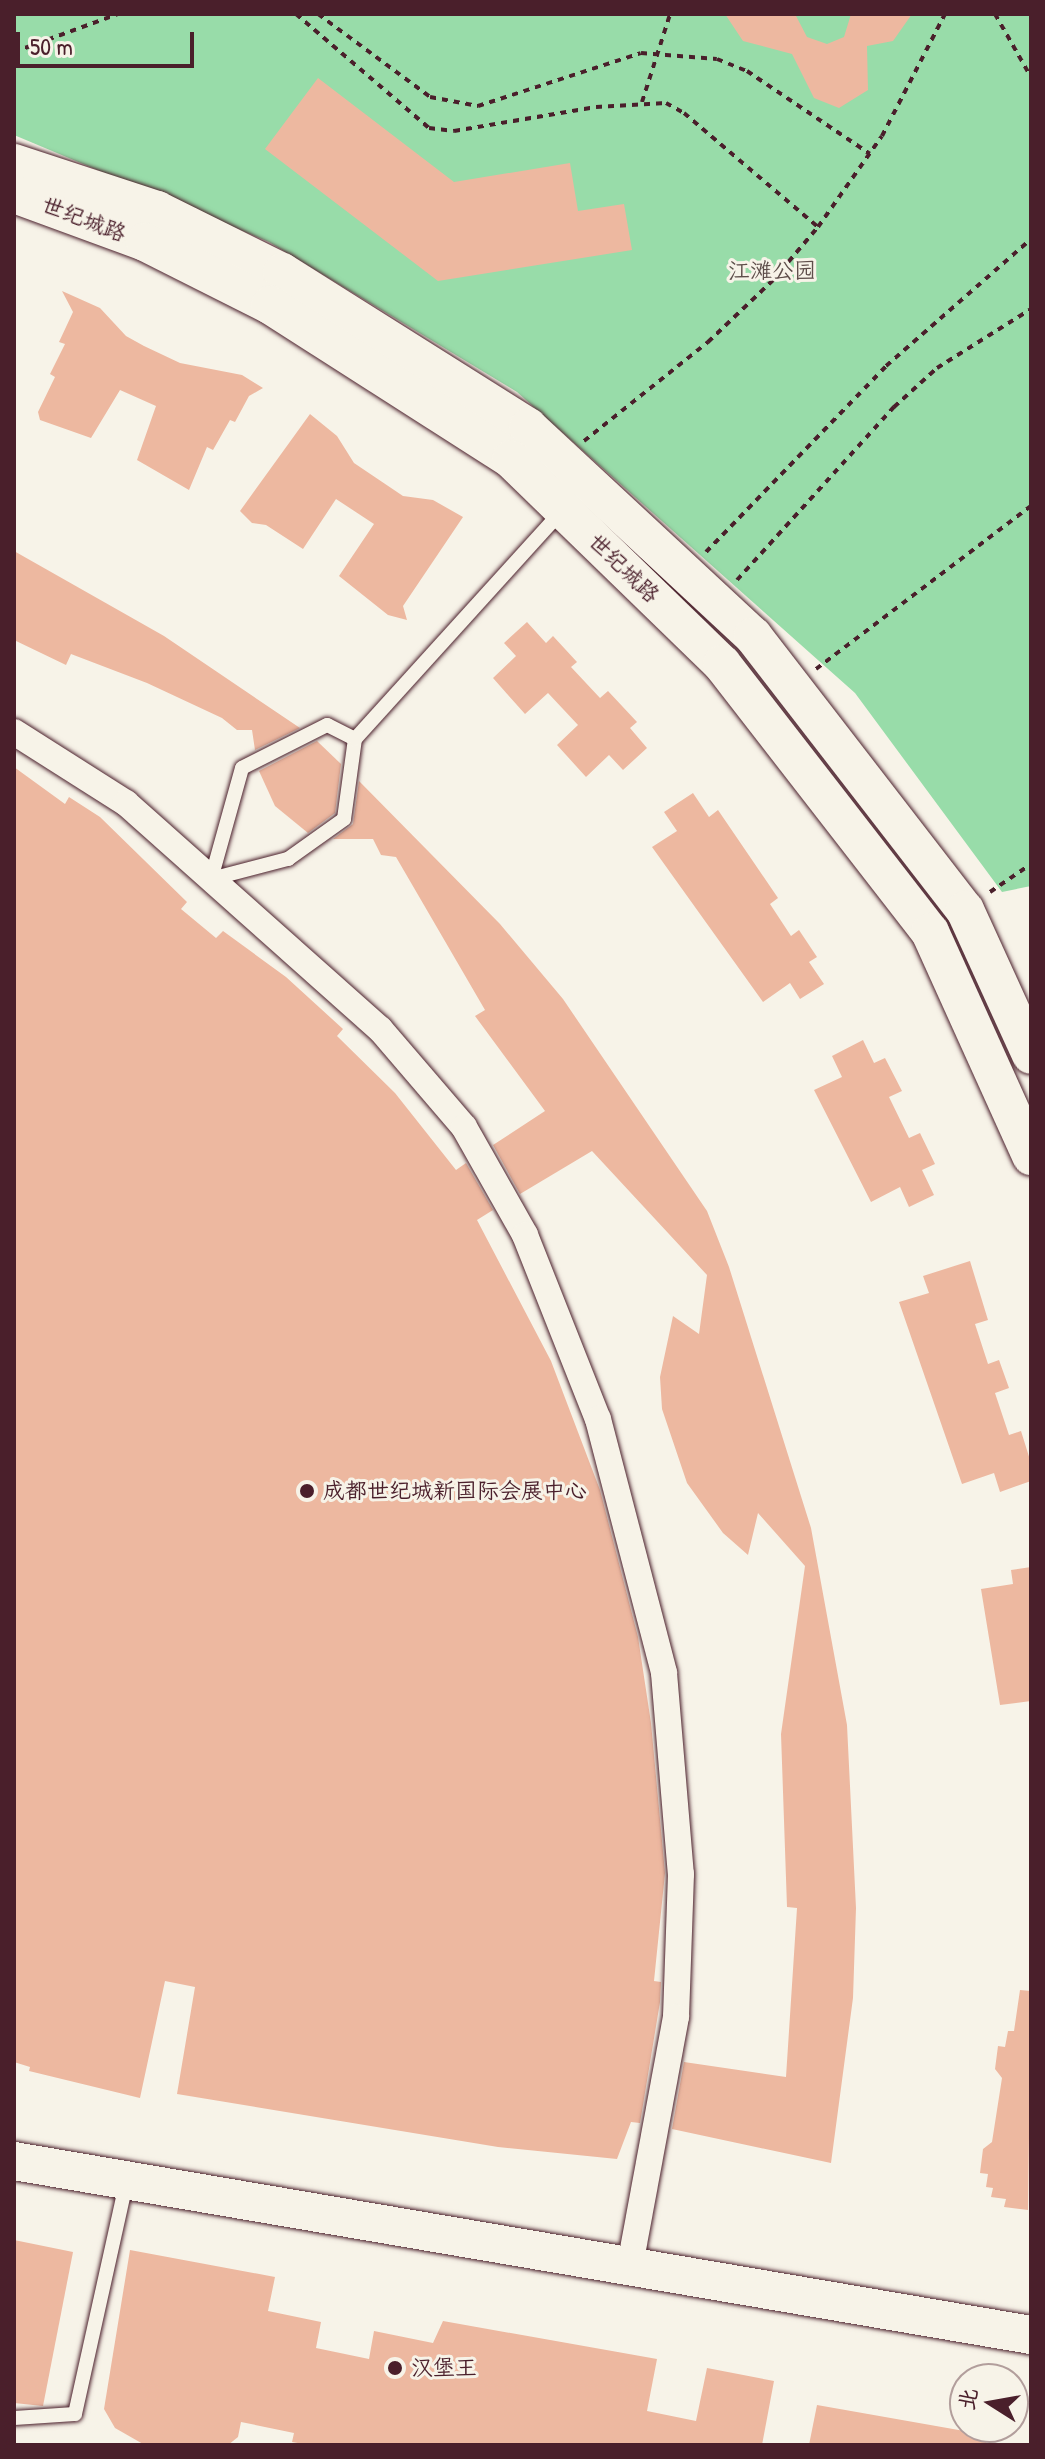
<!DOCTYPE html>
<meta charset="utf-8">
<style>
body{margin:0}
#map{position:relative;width:1045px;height:2459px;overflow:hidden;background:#f7f3e8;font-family:"Patrick Hand","LXGW WenKai TC",sans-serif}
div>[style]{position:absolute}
.green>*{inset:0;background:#98dca9}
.building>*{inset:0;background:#edb8a0}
.path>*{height:4px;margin-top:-2px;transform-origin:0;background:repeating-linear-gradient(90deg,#4a1f2b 0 6px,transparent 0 12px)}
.roads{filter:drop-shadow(0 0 2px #4a1f2b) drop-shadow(0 0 2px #4a1f2b)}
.lane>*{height:14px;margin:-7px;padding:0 7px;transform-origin:7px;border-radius:7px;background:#f7f3e8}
.street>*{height:26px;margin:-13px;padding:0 13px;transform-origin:13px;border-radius:13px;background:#f7f3e8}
.secondary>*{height:38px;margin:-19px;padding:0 19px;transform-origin:19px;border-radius:19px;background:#f7f3e8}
.dots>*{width:22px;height:22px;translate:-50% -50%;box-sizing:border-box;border:4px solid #f7f3e8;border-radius:50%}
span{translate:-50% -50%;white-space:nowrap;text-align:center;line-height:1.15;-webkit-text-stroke:6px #f7f3e8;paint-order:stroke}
.street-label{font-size:22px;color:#4a1f2b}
.park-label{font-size:22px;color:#5e4e4a}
.poi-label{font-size:22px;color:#4a1f2b}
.left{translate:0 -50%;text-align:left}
.frame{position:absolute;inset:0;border:16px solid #4a1f2b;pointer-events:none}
.north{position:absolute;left:949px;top:2363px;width:80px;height:80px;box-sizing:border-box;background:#f7f3e8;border:2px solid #b29e9c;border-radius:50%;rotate:281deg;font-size:22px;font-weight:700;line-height:32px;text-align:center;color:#4a1f2b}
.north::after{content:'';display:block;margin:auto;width:28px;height:36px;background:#4a1f2b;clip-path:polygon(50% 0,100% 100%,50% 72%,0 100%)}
.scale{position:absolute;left:16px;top:32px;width:178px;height:36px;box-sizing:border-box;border:4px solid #4a1f2b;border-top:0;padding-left:10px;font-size:24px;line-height:28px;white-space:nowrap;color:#4a1f2b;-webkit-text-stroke:6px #f7f3e8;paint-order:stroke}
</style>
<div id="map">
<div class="green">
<div style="clip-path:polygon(14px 14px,1031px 14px,1031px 886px,1002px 892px,855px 693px,517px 392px,269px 242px,14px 135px)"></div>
</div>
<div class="building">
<div style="clip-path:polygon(725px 14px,795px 14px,807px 37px,827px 44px,844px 37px,851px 14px,912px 14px,893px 41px,867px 46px,868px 90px,839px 108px,814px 98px,792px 54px,743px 41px)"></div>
<div style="clip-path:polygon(318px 78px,454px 182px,570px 163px,578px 211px,624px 204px,632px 250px,438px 281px,265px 149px)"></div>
<div style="clip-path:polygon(62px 291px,100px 308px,126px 336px,144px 346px,180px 363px,242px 375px,263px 388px,249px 396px,235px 422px,230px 420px,213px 450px,207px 447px,189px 490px,137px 460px,156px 406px,120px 390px,91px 438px,40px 420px,38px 412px,55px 377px,50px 374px,65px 344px,59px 342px,73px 312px)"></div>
<div style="clip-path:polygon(310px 414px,337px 436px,354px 463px,403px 496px,433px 500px,463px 517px,403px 606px,407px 620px,388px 615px,339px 576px,374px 524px,336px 499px,303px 549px,266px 525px,252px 523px,240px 511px)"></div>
<div style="clip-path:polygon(14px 551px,164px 636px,300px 728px,255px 750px,252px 730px,237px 730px,222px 718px,147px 683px,71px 654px,66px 665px,14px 640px)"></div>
<div style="clip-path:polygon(527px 622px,546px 643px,553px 636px,577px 662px,571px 667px,600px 698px,608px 691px,637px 722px,630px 728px,647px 748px,623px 770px,609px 755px,586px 777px,557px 745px,578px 725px,548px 693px,525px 714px,493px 678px,516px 656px,504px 643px)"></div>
<div style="clip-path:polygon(317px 741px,341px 764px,335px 813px,308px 833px,275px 806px,259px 771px)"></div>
<div style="clip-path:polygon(14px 767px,65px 804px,69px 797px,100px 817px,187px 902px,181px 909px,216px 938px,223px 931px,286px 977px,343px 1029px,337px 1036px,395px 1093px,456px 1170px,466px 1163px,493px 1210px,477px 1220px,551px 1361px,600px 1490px,638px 1637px,651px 1723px,665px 1873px,654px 1981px,661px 1982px,660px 2002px,640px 2123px,631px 2122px,617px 2159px,498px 2147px,177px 2094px,195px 1987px,165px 1981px,140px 2098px,29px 2071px,30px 2067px,14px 2062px)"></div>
<div style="clip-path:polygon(359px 781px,500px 924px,563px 999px,707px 1211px,729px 1267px,811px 1528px,847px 1725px,856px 1908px,853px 1998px,831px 2163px,672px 2129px,684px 2062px,786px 2077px,797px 1908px,787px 1907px,781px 1734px,805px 1566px,758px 1513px,748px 1555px,723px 1533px,687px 1483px,662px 1409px,660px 1377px,673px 1316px,699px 1334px,707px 1275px,592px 1151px,520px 1194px,493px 1145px,545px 1111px,475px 1016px,485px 1010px,396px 857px,381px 855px,373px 839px,333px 839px,353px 824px)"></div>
<div style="clip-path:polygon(693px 793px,709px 817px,718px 810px,778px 898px,770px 904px,791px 936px,799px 930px,817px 957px,809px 962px,824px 984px,800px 999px,790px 983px,763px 1002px,652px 847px,677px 831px,664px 812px)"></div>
<div style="clip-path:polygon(863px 1040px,874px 1063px,885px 1058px,902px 1091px,889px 1097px,909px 1138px,920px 1133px,935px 1164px,922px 1170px,934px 1195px,909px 1207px,900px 1187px,871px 1202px,814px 1090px,842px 1077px,832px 1056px)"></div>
<div style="clip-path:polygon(970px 1261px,988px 1320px,975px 1324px,988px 1364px,999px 1360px,1009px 1388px,995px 1393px,1009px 1435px,1021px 1431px,1031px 1463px,1031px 1481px,1000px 1492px,994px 1473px,962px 1484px,899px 1302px,929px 1293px,923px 1276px)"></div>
<div style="clip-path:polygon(1031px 1567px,1031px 1701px,1000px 1705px,981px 1589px,1013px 1584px,1011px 1570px)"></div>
<div style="clip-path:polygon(1020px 1990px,1031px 1991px,1028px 2210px,1004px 2207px,1006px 2199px,991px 2197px,993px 2188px,986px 2187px,988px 2174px,980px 2173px,983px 2149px,992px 2142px,1002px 2078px,995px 2069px,998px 2046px,1005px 2047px,1008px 2031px,1014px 2031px)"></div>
<div style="clip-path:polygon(14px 2240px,73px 2252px,43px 2406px,14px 2403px)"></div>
<div style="clip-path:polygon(130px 2250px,275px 2277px,268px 2311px,321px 2322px,316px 2348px,369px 2359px,374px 2331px,433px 2343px,443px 2321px,657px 2359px,647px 2411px,696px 2421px,707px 2368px,774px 2381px,762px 2445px,309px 2445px,292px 2442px,294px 2433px,241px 2422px,238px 2437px,228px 2445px,143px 2444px,115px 2428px,104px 2409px)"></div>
<div style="clip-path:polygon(817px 2405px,987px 2435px,986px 2445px,809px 2445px)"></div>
</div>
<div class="path">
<div style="left:296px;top:14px;width:175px;rotate:40.6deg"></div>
<div style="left:429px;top:128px;width:25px;rotate:7deg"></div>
<div style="left:454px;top:131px;width:144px;rotate:-9.6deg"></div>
<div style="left:596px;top:107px;width:70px;rotate:-3.3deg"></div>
<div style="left:666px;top:103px;width:21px;rotate:29deg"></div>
<div style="left:684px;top:113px;width:176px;rotate:40.4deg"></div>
<div style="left:318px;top:14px;width:139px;rotate:36.5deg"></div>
<div style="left:430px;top:97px;width:49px;rotate:10.6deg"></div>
<div style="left:478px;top:106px;width:171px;rotate:-18deg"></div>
<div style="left:641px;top:53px;width:76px;rotate:4.5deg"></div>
<div style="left:717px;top:59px;width:32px;rotate:22deg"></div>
<div style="left:747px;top:71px;width:148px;rotate:34deg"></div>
<div style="left:995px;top:14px;width:73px;rotate:60.3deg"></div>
<div style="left:14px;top:52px;width:111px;rotate:-20.1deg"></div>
<div style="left:642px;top:102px;width:92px;rotate:-72.3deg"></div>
<div style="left:584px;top:441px;width:159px;rotate:-38.6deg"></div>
<div style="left:708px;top:342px;width:90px;rotate:-43.6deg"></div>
<div style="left:773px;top:280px;width:70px;rotate:-49.7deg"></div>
<div style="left:818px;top:227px;width:111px;rotate:-54.9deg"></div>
<div style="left:882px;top:136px;width:137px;rotate:-62.7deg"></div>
<div style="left:706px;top:552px;width:259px;rotate:-45.9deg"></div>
<div style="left:886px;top:366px;width:193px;rotate:-41.2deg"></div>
<div style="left:737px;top:580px;width:234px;rotate:-47.8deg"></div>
<div style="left:894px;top:407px;width:58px;rotate:-42.2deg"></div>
<div style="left:937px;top:368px;width:111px;rotate:-32.1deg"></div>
<div style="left:816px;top:669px;width:270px;rotate:-37.2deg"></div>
<div style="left:990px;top:892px;width:50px;rotate:-34.3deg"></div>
</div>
<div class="roads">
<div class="lane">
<div style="left:355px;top:739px;width:31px;rotate:-153deg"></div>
<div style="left:327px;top:725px;width:95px;rotate:153.2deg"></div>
<div style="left:242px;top:768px;width:115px;rotate:105.6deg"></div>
<div style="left:211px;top:879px;width:80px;rotate:-14.6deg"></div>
<div style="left:288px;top:859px;width:69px;rotate:-35.5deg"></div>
<div style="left:344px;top:819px;width:81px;rotate:-82.2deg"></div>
<div style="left:355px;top:739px;width:309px;rotate:-47.8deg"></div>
<div style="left:14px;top:2418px;width:61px;rotate:-3.8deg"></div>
<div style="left:75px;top:2414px;width:236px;rotate:-77.5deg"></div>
</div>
<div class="street">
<div style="left:14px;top:732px;width:133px;rotate:32.4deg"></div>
<div style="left:126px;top:803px;width:340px;rotate:41.7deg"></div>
<div style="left:380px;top:1029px;width:129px;rotate:49.4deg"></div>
<div style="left:464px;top:1127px;width:124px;rotate:60.5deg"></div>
<div style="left:525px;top:1235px;width:198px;rotate:68.4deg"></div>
<div style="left:598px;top:1419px;width:262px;rotate:75.4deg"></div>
<div style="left:664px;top:1673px;width:202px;rotate:85.2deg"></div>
<div style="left:681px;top:1874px;width:143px;rotate:92deg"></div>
<div style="left:676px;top:2017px;width:253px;rotate:100.5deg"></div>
</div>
<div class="secondary">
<div style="left:14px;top:163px;width:151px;rotate:18.2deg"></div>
<div style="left:157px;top:210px;width:140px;rotate:26.4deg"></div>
<div style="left:282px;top:272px;width:291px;rotate:32.2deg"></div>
<div style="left:528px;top:427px;width:307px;rotate:42.9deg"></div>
<div style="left:753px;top:636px;width:346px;rotate:52.3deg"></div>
<div style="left:965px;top:910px;width:159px;rotate:65.5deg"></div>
<div style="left:14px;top:194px;width:140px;rotate:20.1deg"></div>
<div style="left:145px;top:242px;width:140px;rotate:26.7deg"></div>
<div style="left:270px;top:305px;width:286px;rotate:32.6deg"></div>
<div style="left:511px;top:459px;width:294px;rotate:44.2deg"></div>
<div style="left:722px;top:664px;width:339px;rotate:52.2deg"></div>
<div style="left:930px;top:932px;width:246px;rotate:65.7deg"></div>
<div style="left:14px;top:2161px;width:1032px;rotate:9.71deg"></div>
</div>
</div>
<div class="dots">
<div style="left:307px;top:1491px;background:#4a1f2b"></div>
<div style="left:395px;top:2368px;background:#4a1f2b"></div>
</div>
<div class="street-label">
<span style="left:84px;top:219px;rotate:21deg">世纪城路</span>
<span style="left:624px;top:568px;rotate:44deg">世纪城路</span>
</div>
<div class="park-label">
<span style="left:772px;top:271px">江滩公园</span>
</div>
<div class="poi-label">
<span class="left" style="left:323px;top:1491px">成都世纪城新国际会展中心</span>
<span class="left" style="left:411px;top:2368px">汉堡王</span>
</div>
<div class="frame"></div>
<div class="north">北</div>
<div class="scale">50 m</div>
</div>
